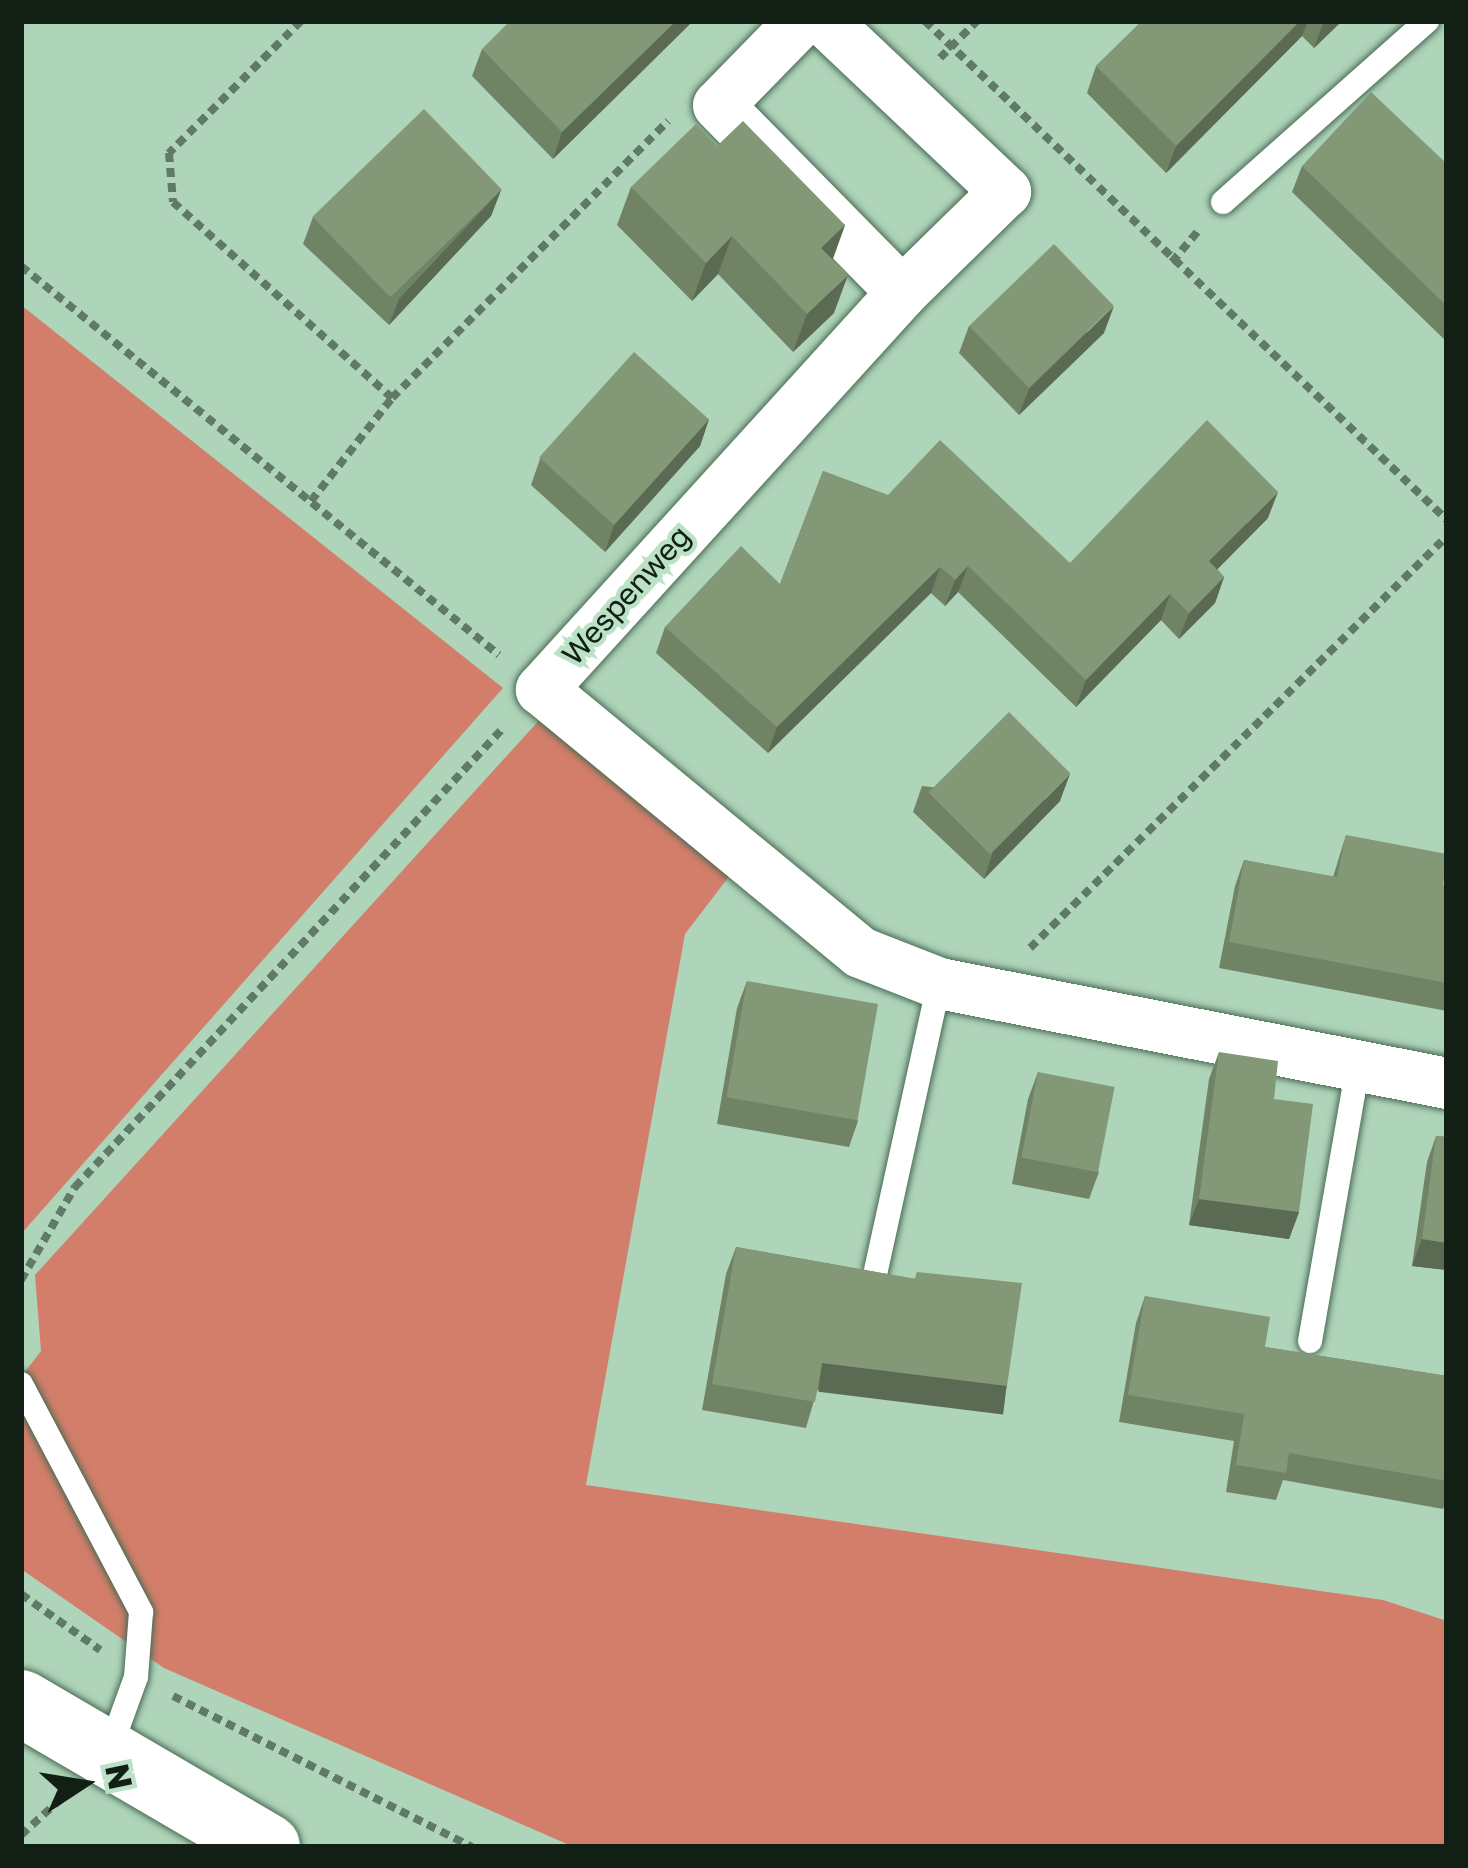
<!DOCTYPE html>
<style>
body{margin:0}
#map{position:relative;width:1468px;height:1868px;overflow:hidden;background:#aed4b9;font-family:"Golos Text",sans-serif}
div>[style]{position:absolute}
.green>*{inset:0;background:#d27e6a}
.path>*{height:8px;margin-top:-4px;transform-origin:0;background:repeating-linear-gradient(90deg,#607a67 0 9px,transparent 0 15px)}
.roads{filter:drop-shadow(0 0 3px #496b54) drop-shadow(0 0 3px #496b54)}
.lane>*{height:24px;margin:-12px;padding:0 12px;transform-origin:12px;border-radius:12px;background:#fff}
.street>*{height:51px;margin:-25.5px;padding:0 25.5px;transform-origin:25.5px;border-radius:25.5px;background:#fff}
.secondary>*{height:66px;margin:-33px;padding:0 33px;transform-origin:33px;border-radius:33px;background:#fff}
.wall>*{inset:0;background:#708365}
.shaded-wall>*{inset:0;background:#5b6a53;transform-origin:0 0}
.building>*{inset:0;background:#829876;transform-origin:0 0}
span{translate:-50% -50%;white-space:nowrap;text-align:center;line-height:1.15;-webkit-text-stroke:9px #bbe1c6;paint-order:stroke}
.street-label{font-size:30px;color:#111f15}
.frame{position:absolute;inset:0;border:24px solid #111f15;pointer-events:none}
.north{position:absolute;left:24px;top:1724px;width:120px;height:120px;-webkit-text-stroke:9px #bbe1c6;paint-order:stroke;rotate:78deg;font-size:33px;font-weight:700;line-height:48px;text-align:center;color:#111f15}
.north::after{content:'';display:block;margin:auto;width:42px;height:54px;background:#111f15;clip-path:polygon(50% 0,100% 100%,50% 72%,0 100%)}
</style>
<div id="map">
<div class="green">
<div style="clip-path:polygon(21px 305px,503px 688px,21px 1234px)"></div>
<div style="clip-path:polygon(543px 716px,737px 866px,685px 934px,586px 1485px,1383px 1600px,1447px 1621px,1447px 1847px,574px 1847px,164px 1668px,21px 1569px,21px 1377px,41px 1351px,35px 1275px)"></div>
</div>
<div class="path">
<div style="left:301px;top:21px;width:187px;rotate:135deg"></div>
<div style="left:169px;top:153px;width:49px;rotate:85.3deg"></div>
<div style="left:173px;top:202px;width:294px;rotate:41.8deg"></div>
<div style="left:925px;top:21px;width:722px;rotate:43.71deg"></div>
<div style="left:940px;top:58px;width:52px;rotate:-45deg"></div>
<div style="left:1172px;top:262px;width:40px;rotate:-50deg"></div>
<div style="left:21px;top:266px;width:616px;rotate:39.14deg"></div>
<div style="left:311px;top:501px;width:131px;rotate:-51.8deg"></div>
<div style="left:392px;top:398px;width:391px;rotate:-45.1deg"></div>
<div style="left:1030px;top:948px;width:586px;rotate:-44.65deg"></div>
<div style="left:21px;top:1280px;width:108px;rotate:-59.9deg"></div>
<div style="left:75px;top:1187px;width:630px;rotate:-46.99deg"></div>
<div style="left:21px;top:1594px;width:97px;rotate:35.3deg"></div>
<div style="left:173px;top:1696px;width:335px;rotate:26.8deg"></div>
<div style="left:21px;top:1835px;width:55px;rotate:-42.1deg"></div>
</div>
<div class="roads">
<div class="lane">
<div style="left:1223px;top:202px;width:273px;rotate:-41.6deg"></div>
<div style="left:876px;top:1270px;width:294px;rotate:-77.6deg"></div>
<div style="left:1310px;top:1341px;width:278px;rotate:-80.1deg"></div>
<div style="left:21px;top:1384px;width:258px;rotate:62.2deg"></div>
<div style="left:141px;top:1612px;width:65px;rotate:94.4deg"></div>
<div style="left:136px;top:1677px;width:77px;rotate:109.9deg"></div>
</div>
<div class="street">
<div style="left:800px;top:21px;width:117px;rotate:134.3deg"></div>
<div style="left:718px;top:105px;width:262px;rotate:45.5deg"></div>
<div style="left:825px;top:21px;width:248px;rotate:43.4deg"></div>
<div style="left:1005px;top:191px;width:144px;rotate:135.6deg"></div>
<div style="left:902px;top:292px;width:537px;rotate:132.28deg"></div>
<div style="left:541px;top:689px;width:413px;rotate:39.5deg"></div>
<div style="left:860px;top:952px;width:85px;rotate:21.4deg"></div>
<div style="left:939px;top:983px;width:518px;rotate:11.14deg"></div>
</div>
<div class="secondary">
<div style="left:21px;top:1703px;width:285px;rotate:30.3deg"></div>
</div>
</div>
<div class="wall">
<div style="clip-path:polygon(693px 21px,553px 159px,472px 76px,482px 49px)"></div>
<div style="clip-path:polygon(1142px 21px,1342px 21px,1314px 48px,1302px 36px,1166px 173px,1087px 93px,1096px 66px)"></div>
<div style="clip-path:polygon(717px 146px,845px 225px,833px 259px,834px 313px,793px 352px,718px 274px,692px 301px,617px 225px,631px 187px)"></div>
<div style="clip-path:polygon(1447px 164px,1447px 342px,1292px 192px,1302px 166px)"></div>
<div style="clip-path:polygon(501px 190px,491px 216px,389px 325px,303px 244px,313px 217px)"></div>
<div style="clip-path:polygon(969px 326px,1104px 333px,1019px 415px,959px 353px)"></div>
<div style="clip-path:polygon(709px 419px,700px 446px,605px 552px,531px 485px,540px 459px)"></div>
<div style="clip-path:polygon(823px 471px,1070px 563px,1268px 518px,1217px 569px,1224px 577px,1215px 603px,1179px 639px,1161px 620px,1076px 707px,958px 592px,945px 606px,931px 593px,768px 753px,656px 653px,665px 627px,780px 584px)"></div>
<div style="clip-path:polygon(922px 786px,1060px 801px,984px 879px,913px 812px)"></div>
<div style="clip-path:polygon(1346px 835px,1447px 887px,1447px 1011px,1219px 968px,1235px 886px,1244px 860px,1333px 877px)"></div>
<div style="clip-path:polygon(747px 981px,858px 1121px,849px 1147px,717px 1124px,737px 1008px)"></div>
<div style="clip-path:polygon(1219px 1052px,1274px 1099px,1299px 1212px,1289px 1239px,1189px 1225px,1209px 1079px)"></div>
<div style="clip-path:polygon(1038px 1072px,1099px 1172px,1089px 1199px,1012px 1184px,1028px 1099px)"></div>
<div style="clip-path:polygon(1436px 1136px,1447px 1137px,1447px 1270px,1412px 1266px,1427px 1162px)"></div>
<div style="clip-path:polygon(736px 1247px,915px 1279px,917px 1272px,1007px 1386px,997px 1413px,817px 1390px,806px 1428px,702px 1410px,726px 1274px)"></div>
<div style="clip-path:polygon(1145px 1296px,1265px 1347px,1447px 1376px,1447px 1497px,1443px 1509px,1283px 1480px,1276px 1500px,1226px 1492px,1234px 1441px,1119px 1422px,1136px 1323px)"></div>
</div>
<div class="shaded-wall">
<div style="clip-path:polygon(676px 21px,693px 21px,553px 159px,562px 132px)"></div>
<div style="clip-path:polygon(1300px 21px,1308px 21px,1302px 36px,1166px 173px,1176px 146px)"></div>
<div style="clip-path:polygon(1324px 21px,1342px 21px,1314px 48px)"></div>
<div style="clip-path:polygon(501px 190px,491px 216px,389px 325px,399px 299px)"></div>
<div style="clip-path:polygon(845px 225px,831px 263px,821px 248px)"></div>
<div style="clip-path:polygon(732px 236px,718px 274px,692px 301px,706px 263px)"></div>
<div style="clip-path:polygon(848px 275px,834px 313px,793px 352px,807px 314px)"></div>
<div style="clip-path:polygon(1114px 306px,1104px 333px,1019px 415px,1029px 389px)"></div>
<div style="clip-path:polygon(709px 419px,700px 446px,605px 552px,614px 525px)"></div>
<div style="clip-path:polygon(1278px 492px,1268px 518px,1200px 587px,1209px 561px)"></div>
<div style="clip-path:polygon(968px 566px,958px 592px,945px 606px,955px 580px)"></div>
<div style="clip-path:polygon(940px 567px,931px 593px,768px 753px,777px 727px)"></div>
<div style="clip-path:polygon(1224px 577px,1215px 603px,1179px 639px,1189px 613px)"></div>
<div style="clip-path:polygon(1170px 594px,1161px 620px,1076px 707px,1086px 680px)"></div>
<div style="clip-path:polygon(1070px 774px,1060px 801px,984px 879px,993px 852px)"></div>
<div style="clip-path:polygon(1199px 1199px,1299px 1212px,1289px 1239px,1189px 1225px)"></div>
<div style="clip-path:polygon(1422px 1239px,1447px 1243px,1447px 1270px,1412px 1266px)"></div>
<div style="left:822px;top:1363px;width:186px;height:29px;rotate:7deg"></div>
</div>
<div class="building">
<div style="clip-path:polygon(510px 21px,676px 21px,562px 132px,482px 49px)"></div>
<div style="clip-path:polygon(1142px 21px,1300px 21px,1176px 146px,1096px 66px)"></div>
<div style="clip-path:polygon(1371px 92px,1447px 164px,1447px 306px,1302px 166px)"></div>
<div style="left:424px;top:109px;width:112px;height:155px;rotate:46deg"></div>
<div style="clip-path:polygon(743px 121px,845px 225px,821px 248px,848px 275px,807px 314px,732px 236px,706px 263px,631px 187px,696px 124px,717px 146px)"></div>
<div style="left:1054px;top:244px;width:86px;height:118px;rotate:46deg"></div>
<div style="left:634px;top:352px;width:101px;height:142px;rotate:42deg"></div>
<div style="clip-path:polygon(1207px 420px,1278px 492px,1209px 561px,1224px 577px,1189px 613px,1170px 594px,1086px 680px,968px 566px,955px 580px,940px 567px,777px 727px,665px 627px,741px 546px,780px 584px,823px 471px,888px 495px,940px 440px,1070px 563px)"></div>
<div style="left:1009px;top:712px;width:87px;height:114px;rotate:45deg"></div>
<div style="clip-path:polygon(1346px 835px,1447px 854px,1443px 886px,1447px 887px,1447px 983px,1229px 942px,1244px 860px,1337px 877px)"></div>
<div style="left:747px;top:981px;width:133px;height:118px;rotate:10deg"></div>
<div style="clip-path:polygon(1219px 1052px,1278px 1061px,1274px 1099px,1313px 1104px,1299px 1212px,1199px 1199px)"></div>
<div style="left:1038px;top:1072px;width:78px;height:87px;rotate:11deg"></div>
<div style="clip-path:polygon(1436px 1136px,1447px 1137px,1447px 1243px,1422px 1239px)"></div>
<div style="clip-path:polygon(736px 1247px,916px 1279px,917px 1272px,1022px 1283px,1007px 1386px,822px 1363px,815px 1402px,712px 1384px)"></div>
<div style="clip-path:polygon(1145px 1296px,1270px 1317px,1265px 1347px,1447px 1376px,1447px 1481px,1289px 1453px,1286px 1473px,1236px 1465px,1244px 1414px,1128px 1395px)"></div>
</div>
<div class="street-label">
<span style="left:626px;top:595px;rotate:-48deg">Wespenweg</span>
</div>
<div class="frame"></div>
<div class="north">N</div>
</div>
